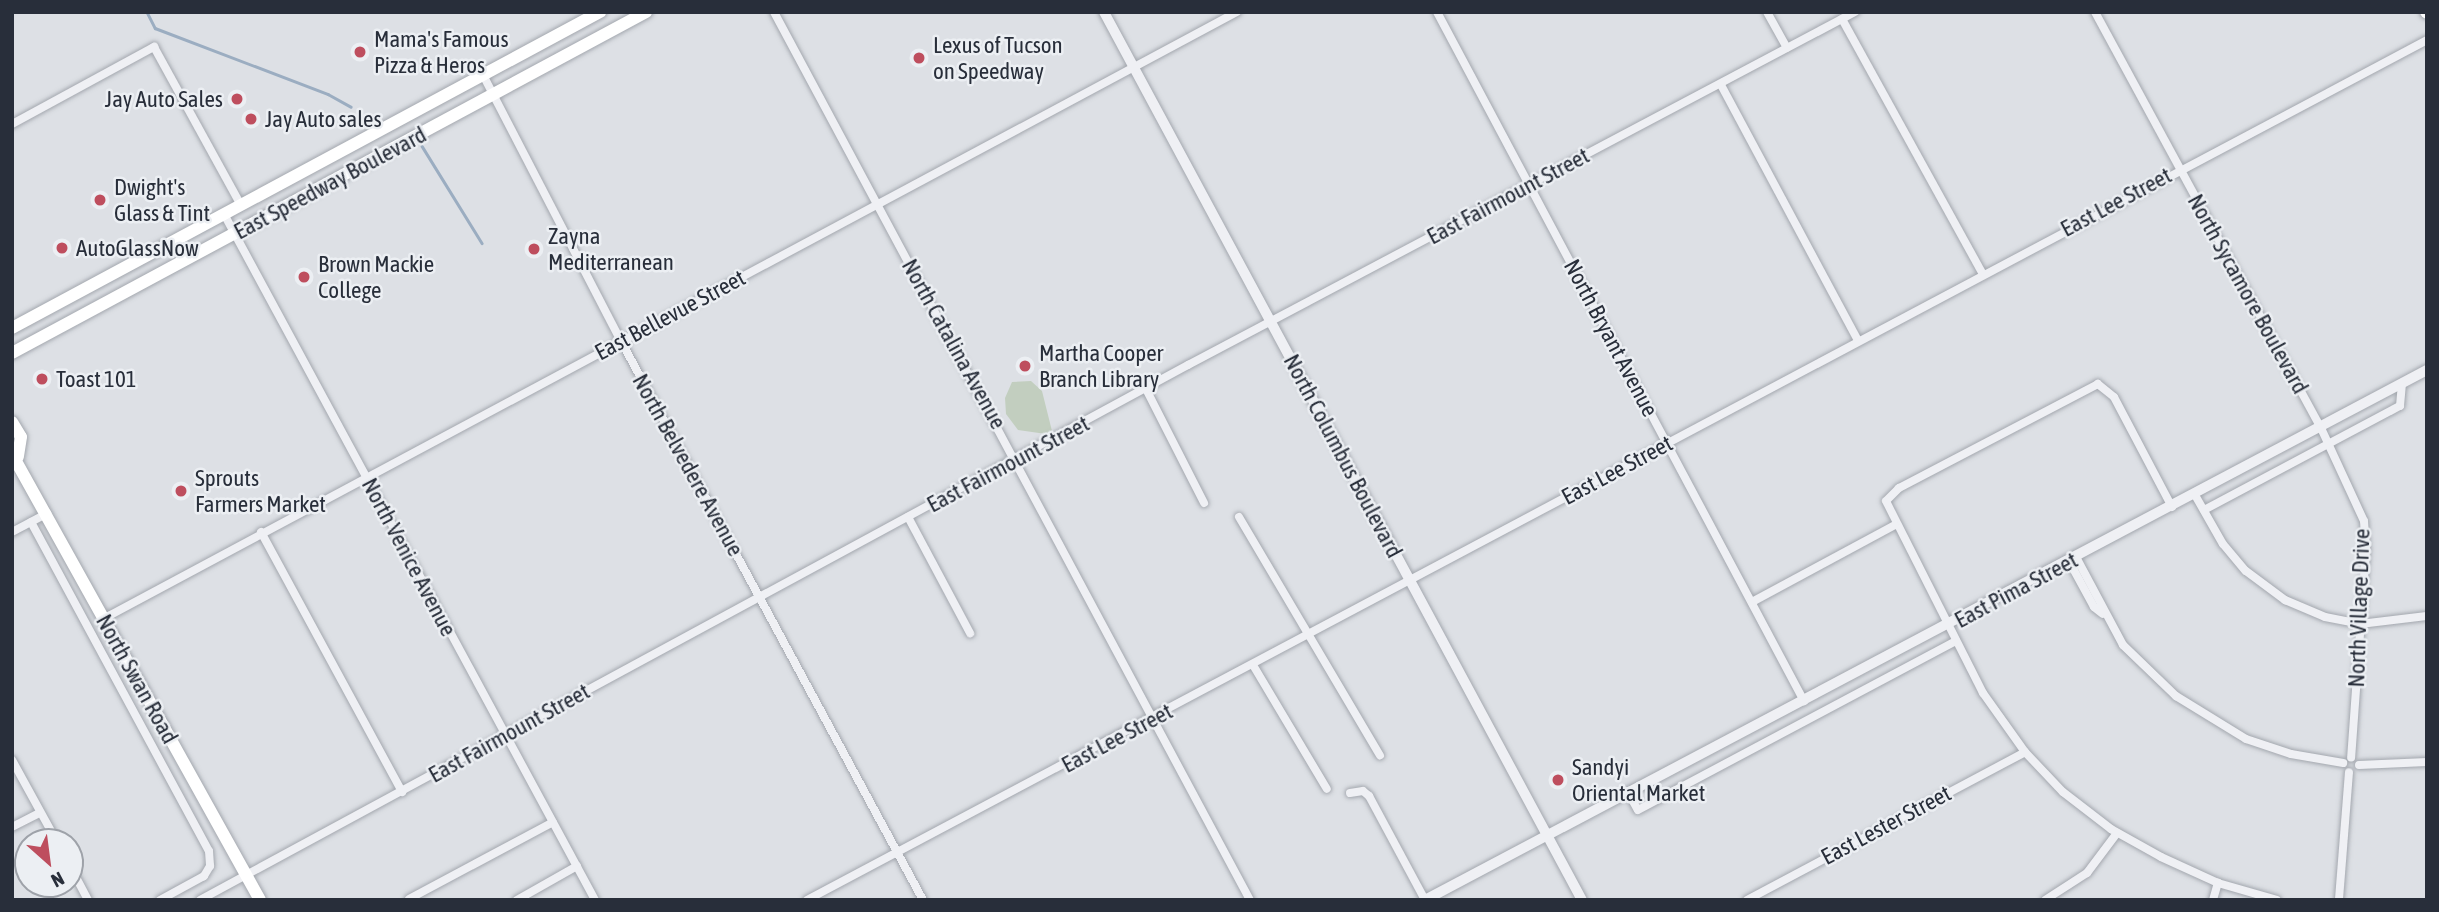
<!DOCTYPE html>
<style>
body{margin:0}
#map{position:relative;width:2439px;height:912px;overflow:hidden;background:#dde0e5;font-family:"Asap Condensed",sans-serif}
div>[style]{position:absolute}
.green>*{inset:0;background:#c2cebf}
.stream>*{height:2.5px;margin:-1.25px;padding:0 1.25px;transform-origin:1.25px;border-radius:1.25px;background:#9badc1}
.roads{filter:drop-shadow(0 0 2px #a3a7ae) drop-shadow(0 0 2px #a3a7ae)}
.minor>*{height:8px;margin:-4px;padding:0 4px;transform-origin:4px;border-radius:4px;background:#eff0f4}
.tertiary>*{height:10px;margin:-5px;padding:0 5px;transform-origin:5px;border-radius:5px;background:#eff0f4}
.primary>*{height:12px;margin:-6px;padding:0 6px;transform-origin:6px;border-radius:6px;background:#fff}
.dots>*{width:19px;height:19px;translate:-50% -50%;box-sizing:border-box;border:4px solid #eceff3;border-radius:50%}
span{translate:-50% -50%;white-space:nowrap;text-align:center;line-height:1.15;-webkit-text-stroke:5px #eceff3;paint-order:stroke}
.poi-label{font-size:23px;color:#282e3a}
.left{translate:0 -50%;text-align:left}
.right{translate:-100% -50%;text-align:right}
.street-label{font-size:23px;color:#282e3a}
.frame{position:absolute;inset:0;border:14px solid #282e3a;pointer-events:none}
.north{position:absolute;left:14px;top:828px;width:70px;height:70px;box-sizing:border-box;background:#eceff3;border:2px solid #9ea2a9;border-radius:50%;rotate:152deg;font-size:19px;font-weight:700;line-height:28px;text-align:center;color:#282e3a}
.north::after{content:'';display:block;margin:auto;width:24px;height:32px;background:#be4e5e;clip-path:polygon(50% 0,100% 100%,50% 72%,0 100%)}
</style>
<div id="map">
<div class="green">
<div style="clip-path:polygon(1031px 381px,1042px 391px,1052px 431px,1046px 434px,1018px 430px,1006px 414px,1005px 398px,1012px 382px)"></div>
</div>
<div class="stream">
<div style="left:147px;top:12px;width:18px;rotate:63deg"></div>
<div style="left:155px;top:28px;width:185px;rotate:20.9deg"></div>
<div style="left:328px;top:94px;width:26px;rotate:29deg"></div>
<div style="left:422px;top:146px;width:114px;rotate:58.3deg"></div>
</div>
<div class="roads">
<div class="minor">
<div style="left:774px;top:12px;width:1008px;rotate:61.81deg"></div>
<div style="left:1437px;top:12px;width:781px;rotate:61.96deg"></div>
<div style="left:1767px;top:12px;width:41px;rotate:60.9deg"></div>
<div style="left:2095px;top:12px;width:473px;rotate:61.5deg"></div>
<div style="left:2321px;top:428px;width:102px;rotate:65.2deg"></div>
<div style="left:2364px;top:521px;width:29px;rotate:86deg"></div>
<div style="left:2366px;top:550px;width:208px;rotate:94.1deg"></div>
<div style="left:1842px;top:19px;width:290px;rotate:61.1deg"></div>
<div style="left:483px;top:75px;width:300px;rotate:62.6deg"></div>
<div style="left:621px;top:341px;width:635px;rotate:61.62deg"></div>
<div style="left:1721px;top:85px;width:290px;rotate:61.8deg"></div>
<div style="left:12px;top:124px;width:162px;rotate:-28.5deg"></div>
<div style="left:154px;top:47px;width:180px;rotate:61.2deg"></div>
<div style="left:224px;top:214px;width:780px;rotate:61.59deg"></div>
<div style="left:1146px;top:389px;width:128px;rotate:63deg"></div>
<div style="left:2195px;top:495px;width:56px;rotate:60.3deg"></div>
<div style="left:2223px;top:544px;width:35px;rotate:50deg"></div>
<div style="left:2246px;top:571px;width:49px;rotate:36.6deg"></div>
<div style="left:2285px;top:600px;width:43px;rotate:23deg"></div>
<div style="left:2325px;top:617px;width:36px;rotate:11deg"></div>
<div style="left:2360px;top:624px;width:67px;rotate:-6.8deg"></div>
<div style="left:2172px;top:507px;width:124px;rotate:-117.8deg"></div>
<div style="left:2114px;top:397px;width:21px;rotate:-141deg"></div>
<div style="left:2098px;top:384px;width:225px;rotate:152.4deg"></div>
<div style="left:1899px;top:488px;width:18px;rotate:135deg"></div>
<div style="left:1886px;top:501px;width:215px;rotate:63.2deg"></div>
<div style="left:1983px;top:693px;width:72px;rotate:54.6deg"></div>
<div style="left:2025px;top:752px;width:55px;rotate:46.5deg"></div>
<div style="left:2063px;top:792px;width:61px;rotate:37.6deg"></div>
<div style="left:2111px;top:829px;width:57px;rotate:29.2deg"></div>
<div style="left:2161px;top:857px;width:63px;rotate:24.5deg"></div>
<div style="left:2218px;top:883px;width:61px;rotate:16.1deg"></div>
<div style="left:2204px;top:510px;width:222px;rotate:-28deg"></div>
<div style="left:2400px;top:406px;width:22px;rotate:-85deg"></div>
<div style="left:908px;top:517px;width:132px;rotate:61.9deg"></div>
<div style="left:1239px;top:517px;width:277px;rotate:59.4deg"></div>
<div style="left:31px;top:522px;width:374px;rotate:61.6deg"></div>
<div style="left:209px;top:851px;width:15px;rotate:86deg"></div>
<div style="left:210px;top:866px;width:12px;rotate:121deg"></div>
<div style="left:204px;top:876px;width:50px;rotate:151.4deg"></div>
<div style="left:12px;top:532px;width:40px;rotate:-28deg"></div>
<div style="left:261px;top:532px;width:296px;rotate:61.5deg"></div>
<div style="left:2076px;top:557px;width:100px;rotate:61.9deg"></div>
<div style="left:2123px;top:645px;width:74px;rotate:43.9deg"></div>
<div style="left:2176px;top:696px;width:82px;rotate:31.6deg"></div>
<div style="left:2246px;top:739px;width:47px;rotate:18.4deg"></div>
<div style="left:2291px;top:754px;width:53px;rotate:9.8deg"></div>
<div style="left:2069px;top:561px;width:52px;rotate:61.5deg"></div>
<div style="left:2094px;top:607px;width:11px;rotate:38deg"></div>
<div style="left:1752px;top:602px;width:162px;rotate:-28.3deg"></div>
<div style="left:103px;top:619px;width:1286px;rotate:-28.16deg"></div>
<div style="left:1253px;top:665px;width:144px;rotate:59.2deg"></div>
<div style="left:12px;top:760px;width:94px;rotate:61.2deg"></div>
<div style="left:2359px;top:765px;width:68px;rotate:-2.5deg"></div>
<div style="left:1350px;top:793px;width:13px;rotate:-9deg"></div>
<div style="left:1363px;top:791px;width:8px;rotate:40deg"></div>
<div style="left:1369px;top:796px;width:118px;rotate:61.7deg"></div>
<div style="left:1629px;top:794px;width:18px;rotate:61deg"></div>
<div style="left:1638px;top:810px;width:360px;rotate:-28deg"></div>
<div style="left:12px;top:827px;width:31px;rotate:-27deg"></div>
<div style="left:70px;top:866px;width:38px;rotate:62deg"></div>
<div style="left:409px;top:899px;width:163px;rotate:-28.1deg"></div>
<div style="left:2339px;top:899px;width:127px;rotate:-85.5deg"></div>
<div style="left:200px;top:900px;width:1124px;rotate:-28.44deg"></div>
<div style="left:1188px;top:365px;width:755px;rotate:-27.89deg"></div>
<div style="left:517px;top:900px;width:69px;rotate:-29.5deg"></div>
<div style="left:807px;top:900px;width:1834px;rotate:-27.96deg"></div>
<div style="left:1747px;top:900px;width:315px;rotate:-28deg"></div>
<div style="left:2045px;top:900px;width:50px;rotate:-32.7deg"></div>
<div style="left:2087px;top:873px;width:50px;rotate:-53.1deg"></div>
<div style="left:2213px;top:900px;width:18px;rotate:-74deg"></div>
</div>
<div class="tertiary">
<div style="left:1104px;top:12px;width:1008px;rotate:61.71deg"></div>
<div style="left:1425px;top:900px;width:1134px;rotate:-27.88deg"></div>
</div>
<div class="primary">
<div style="left:2426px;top:12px;width:1px;rotate:45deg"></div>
<div style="left:12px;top:328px;width:668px;rotate:-28.25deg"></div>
<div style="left:12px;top:353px;width:720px;rotate:-28.27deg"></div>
<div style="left:12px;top:422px;width:17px;rotate:59deg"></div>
<div style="left:21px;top:437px;width:20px;rotate:99deg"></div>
<div style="left:12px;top:454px;width:510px;rotate:60.92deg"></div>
</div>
</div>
<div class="dots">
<div style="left:360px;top:52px;background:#be4e5e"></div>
<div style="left:919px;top:58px;background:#be4e5e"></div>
<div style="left:237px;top:99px;background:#be4e5e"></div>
<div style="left:251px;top:119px;background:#be4e5e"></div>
<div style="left:100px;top:200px;background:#be4e5e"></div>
<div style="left:62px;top:248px;background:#be4e5e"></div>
<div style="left:534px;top:249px;background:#be4e5e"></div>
<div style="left:304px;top:277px;background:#be4e5e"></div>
<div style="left:1025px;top:366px;background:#be4e5e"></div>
<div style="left:42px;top:379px;background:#be4e5e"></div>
<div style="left:181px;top:491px;background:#be4e5e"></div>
<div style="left:1558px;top:780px;background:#be4e5e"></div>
</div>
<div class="poi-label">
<span class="left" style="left:374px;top:52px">Mama's Famous<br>Pizza &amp; Heros</span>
<span class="left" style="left:933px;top:58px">Lexus of Tucson<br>on Speedway</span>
<span class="right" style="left:223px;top:99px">Jay Auto Sales</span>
<span class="left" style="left:265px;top:119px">Jay Auto sales</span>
<span class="left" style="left:114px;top:200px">Dwight's<br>Glass &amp; Tint</span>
<span class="left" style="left:548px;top:249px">Zayna<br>Mediterranean</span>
<span class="left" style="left:76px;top:248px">AutoGlassNow</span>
<span class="left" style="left:318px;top:277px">Brown Mackie<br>College</span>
<span class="left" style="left:1039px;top:366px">Martha Cooper<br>Branch Library</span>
<span class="left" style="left:56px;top:379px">Toast 101</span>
<span class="left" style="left:195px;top:491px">Sprouts<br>Farmers Market</span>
<span class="left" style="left:1572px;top:780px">Sandyi<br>Oriental Market</span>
</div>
<div class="street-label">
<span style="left:330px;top:183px;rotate:-28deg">East Speedway Boulevard</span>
<span style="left:1508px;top:196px;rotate:-28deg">East Fairmount Street</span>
<span style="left:2116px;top:202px;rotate:-28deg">East Lee Street</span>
<span style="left:2248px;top:294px;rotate:61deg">North Sycamore Boulevard</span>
<span style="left:670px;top:315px;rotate:-28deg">East Bellevue Street</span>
<span style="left:1611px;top:338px;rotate:62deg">North Bryant Avenue</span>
<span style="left:954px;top:344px;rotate:61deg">North Catalina Avenue</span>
<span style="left:1343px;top:456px;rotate:62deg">North Columbus Boulevard</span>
<span style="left:1008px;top:464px;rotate:-28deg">East Fairmount Street</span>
<span style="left:688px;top:465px;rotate:61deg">North Belvedere Avenue</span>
<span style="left:1617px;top:470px;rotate:-28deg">East Lee Street</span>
<span style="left:409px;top:557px;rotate:62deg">North Venice Avenue</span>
<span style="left:2016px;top:590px;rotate:-28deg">East Pima Street</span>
<span style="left:2359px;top:608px;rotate:-88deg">North Village Drive</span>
<span style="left:137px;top:679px;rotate:61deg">North Swan Road</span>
<span style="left:509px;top:733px;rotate:-29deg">East Fairmount Street</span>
<span style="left:1117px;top:738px;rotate:-28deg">East Lee Street</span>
<span style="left:1886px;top:825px;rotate:-28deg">East Lester Street</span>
</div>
<div class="frame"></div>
<div class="north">N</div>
</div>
